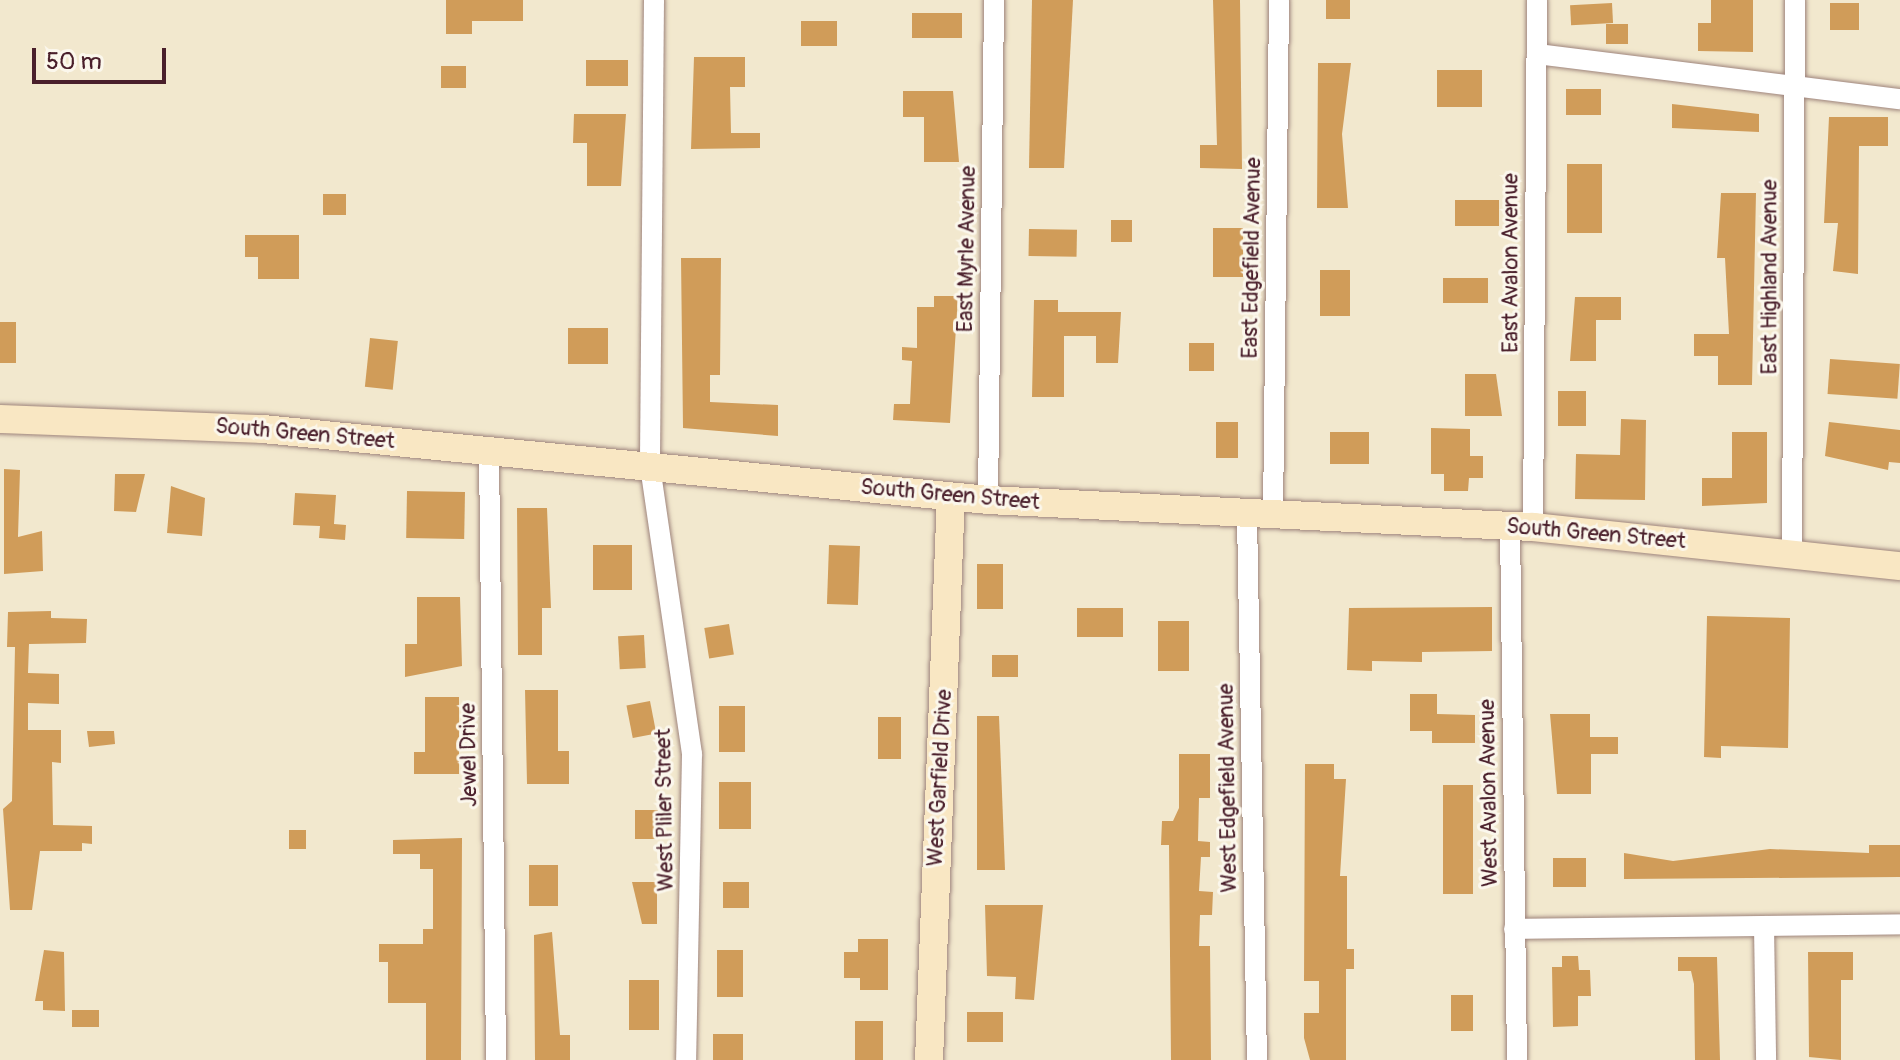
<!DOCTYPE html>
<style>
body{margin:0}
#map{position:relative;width:1900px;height:1060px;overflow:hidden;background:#f2e8ce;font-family:Pangolin,sans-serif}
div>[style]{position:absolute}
.building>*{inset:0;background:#d09c59;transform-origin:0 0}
.roads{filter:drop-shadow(0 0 2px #9e847c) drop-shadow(0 0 2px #9e847c)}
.street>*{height:20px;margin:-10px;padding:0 10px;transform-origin:10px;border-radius:10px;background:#fff}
.secondary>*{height:28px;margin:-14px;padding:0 14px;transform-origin:14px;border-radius:14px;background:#f9e7c3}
span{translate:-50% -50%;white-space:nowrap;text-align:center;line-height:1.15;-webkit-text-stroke:6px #fbf7ec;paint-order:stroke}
.street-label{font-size:22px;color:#4a1f2b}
.scale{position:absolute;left:32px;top:48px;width:134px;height:36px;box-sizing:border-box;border:4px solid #4a1f2b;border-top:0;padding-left:10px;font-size:24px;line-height:28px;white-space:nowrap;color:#4a1f2b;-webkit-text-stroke:6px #fbf7ec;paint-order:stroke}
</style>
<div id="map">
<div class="building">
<div style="clip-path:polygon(446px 0,523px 0,523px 21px,472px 21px,472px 34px,446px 34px)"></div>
<div style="clip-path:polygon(1032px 0,1073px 0,1064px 168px,1029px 168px)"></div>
<div style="clip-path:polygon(1213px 0,1240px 0,1242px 169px,1200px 168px,1200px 145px,1217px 145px)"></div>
<div style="left:1326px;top:0;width:24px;height:19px"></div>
<div style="clip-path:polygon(1711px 0,1753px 0,1753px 52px,1698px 51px,1698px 23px,1711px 23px)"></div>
<div style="left:1612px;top:3px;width:20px;height:42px;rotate:87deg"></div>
<div style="left:1830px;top:3px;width:29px;height:27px"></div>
<div style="left:912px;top:13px;width:50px;height:25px"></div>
<div style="left:801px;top:21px;width:36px;height:25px"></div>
<div style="left:1606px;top:24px;width:22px;height:20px"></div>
<div style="clip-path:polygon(694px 57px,745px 57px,745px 87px,730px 87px,731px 133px,760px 133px,760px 148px,691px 149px)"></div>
<div style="left:586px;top:60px;width:42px;height:26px"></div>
<div style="clip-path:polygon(1318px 63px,1351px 63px,1342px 134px,1348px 208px,1317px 208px)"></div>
<div style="left:441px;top:66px;width:25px;height:22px"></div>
<div style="left:1437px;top:70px;width:45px;height:37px"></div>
<div style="left:1566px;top:89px;width:35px;height:26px"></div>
<div style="clip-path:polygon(903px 91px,953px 91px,959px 162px,924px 162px,924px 117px,903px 117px)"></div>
<div style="clip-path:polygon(1672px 104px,1759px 114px,1759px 132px,1672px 128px)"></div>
<div style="clip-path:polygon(574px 114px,626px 114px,621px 186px,587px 186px,587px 143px,573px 143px)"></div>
<div style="clip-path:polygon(1829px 117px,1888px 117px,1888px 146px,1859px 146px,1858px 274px,1833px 271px,1838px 223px,1824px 223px)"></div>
<div style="left:1567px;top:164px;width:35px;height:69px"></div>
<div style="clip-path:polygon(1721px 193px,1756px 193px,1752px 385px,1718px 385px,1718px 356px,1694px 356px,1694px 334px,1729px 334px,1725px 258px,1717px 258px)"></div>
<div style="left:323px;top:194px;width:23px;height:21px"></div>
<div style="left:1455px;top:200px;width:44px;height:26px"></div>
<div style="left:1111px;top:220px;width:21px;height:22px"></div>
<div style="left:1213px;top:228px;width:30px;height:49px"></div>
<div style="left:1029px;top:229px;width:48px;height:27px;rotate:1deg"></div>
<div style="clip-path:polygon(245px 235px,299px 235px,299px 279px,258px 279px,258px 257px,245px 257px)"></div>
<div style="clip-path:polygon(681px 258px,721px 258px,720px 375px,710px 375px,710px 402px,778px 405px,778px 436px,683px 428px)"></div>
<div style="left:1320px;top:270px;width:30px;height:46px"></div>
<div style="left:1443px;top:278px;width:45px;height:25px"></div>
<div style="clip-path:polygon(934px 296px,958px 296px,950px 423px,893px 420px,894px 404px,910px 404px,912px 361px,902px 360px,902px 347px,917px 348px,917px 307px,934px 307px)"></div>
<div style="clip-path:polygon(1575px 297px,1621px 297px,1621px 320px,1596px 320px,1596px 361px,1570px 361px)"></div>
<div style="clip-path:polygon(1034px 300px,1058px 300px,1058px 312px,1121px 312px,1118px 363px,1096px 363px,1096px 336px,1064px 336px,1064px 397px,1032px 397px)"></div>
<div style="left:0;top:322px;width:16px;height:41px"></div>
<div style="left:568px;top:328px;width:40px;height:36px"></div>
<div style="left:370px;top:338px;width:28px;height:49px;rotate:6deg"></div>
<div style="left:1189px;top:343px;width:25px;height:28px"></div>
<div style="left:1830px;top:359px;width:70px;height:35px;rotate:4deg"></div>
<div style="clip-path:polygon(1465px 374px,1496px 374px,1502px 416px,1465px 416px)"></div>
<div style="left:1558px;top:391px;width:28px;height:35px"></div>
<div style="clip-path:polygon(1621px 419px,1646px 420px,1645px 500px,1575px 499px,1576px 454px,1620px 455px)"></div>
<div style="left:1216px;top:422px;width:22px;height:36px"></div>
<div style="clip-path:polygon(1829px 422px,1900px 430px,1900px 463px,1889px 462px,1888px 470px,1825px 456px)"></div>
<div style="clip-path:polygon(1431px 428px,1470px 429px,1470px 456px,1483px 456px,1483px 478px,1469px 478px,1468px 491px,1444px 491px,1444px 474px,1431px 474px)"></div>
<div style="left:1330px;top:432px;width:39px;height:32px"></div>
<div style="clip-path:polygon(1732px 432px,1767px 432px,1767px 503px,1702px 506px,1702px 478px,1732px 478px)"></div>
<div style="clip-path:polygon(4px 469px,20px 470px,18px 537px,42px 531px,43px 571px,4px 574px)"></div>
<div style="clip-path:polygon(115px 474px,145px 474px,136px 512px,114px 511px)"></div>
<div style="clip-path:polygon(171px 486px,205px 498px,202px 536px,167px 533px)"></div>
<div style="left:407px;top:491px;width:58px;height:47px;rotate:1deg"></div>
<div style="clip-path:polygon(295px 493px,336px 495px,334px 524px,346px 525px,345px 540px,319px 538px,320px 526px,293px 525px)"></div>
<div style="clip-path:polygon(517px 508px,547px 508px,551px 608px,542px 608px,542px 655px,518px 655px)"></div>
<div style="left:593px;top:545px;width:39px;height:45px"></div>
<div style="left:829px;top:545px;width:31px;height:59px;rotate:2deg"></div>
<div style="left:977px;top:564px;width:26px;height:45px"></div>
<div style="clip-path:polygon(417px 597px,460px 597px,462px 666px,405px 677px,405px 644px,417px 644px)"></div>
<div style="clip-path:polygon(1492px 607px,1492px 651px,1422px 652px,1422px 662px,1372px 661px,1372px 671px,1347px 670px,1349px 608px)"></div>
<div style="left:1077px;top:608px;width:46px;height:29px"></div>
<div style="clip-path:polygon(51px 611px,51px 618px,87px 619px,86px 643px,29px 644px,28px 673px,59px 674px,59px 704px,28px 703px,28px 730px,61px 730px,61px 763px,52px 762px,53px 825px,92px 826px,92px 844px,82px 843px,82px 851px,40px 851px,32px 910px,10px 910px,3px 809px,12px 801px,15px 647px,7px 647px,8px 612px)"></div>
<div style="clip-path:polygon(1707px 616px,1790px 618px,1788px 748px,1721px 746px,1721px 758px,1704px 757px)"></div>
<div style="left:1158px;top:621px;width:31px;height:50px"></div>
<div style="left:729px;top:624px;width:31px;height:25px;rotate:81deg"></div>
<div style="left:644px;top:635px;width:33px;height:26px;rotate:87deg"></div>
<div style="left:992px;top:655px;width:26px;height:22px"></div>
<div style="clip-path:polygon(525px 690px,558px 690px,558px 751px,569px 751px,569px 784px,527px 784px)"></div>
<div style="clip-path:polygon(1410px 694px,1437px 694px,1437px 714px,1475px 715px,1475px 743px,1432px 743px,1432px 731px,1410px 731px)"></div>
<div style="clip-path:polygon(425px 697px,459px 697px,459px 774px,414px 774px,414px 752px,425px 752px)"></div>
<div style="left:650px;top:701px;width:33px;height:24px;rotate:79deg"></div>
<div style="left:719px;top:706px;width:26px;height:46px"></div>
<div style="clip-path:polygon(1550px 714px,1590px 714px,1590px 737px,1618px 737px,1618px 754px,1591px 754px,1591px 794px,1557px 794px)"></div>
<div style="clip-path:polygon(977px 716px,999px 716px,1005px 870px,977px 870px)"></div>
<div style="left:878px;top:717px;width:23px;height:42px"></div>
<div style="clip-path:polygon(87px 731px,114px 731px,115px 744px,89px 747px)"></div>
<div style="clip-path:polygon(1179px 754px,1210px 754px,1210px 798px,1199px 798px,1198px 841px,1210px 842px,1210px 857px,1201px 857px,1199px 891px,1213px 892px,1212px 915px,1200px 915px,1199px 946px,1210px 946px,1211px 1060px,1171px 1060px,1169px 845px,1161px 845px,1162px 821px,1173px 821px,1179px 808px)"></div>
<div style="clip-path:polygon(1305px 764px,1334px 764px,1334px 779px,1346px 779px,1340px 876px,1347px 876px,1347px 949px,1354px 949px,1354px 969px,1346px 969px,1346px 1060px,1310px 1060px,1304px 1038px,1304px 1013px,1319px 1013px,1319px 981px,1304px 981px)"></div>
<div style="left:719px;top:782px;width:32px;height:47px"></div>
<div style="left:1443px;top:785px;width:30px;height:109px"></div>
<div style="left:635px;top:810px;width:23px;height:29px"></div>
<div style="left:289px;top:830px;width:17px;height:19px"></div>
<div style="clip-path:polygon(462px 838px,461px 1060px,426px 1060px,426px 1003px,388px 1003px,388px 962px,379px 962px,379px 944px,423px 944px,423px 929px,433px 929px,433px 869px,420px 869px,420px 854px,393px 854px,393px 840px)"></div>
<div style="clip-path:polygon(1869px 845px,1900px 845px,1900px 877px,1624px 879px,1624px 853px,1673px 861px,1770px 849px,1869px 853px)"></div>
<div style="left:1553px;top:858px;width:33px;height:29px"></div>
<div style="left:529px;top:865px;width:29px;height:41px"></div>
<div style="clip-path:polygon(632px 882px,657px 882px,657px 924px,642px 924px)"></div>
<div style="left:723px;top:882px;width:26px;height:26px"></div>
<div style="clip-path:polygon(985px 905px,1043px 905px,1034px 1000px,1015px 999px,1016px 977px,987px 976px)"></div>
<div style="clip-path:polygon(552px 932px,560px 1035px,570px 1035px,570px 1060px,535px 1060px,534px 935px)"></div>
<div style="clip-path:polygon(858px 939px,888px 939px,888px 990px,860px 990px,860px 978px,844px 978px,844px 952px,858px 952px)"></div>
<div style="clip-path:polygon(44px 950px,64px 952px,65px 1011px,43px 1010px,43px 1001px,35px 1001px)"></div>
<div style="left:717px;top:950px;width:26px;height:47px"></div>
<div style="clip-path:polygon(1808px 952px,1853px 952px,1853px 980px,1841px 980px,1841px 1060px,1809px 1057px)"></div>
<div style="clip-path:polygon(1562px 956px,1578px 956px,1579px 970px,1590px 970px,1591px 996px,1578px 996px,1578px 1026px,1553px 1027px,1552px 967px,1562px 967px)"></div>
<div style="clip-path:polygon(1678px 957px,1717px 957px,1720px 1060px,1695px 1060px,1694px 984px,1691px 971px,1678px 971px)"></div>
<div style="left:629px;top:980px;width:30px;height:50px"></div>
<div style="left:1451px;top:995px;width:22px;height:36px"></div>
<div style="left:72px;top:1010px;width:27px;height:17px"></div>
<div style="left:967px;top:1012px;width:36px;height:30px"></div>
<div style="left:855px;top:1021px;width:28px;height:39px"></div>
<div style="left:713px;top:1034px;width:30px;height:26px"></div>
</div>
<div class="roads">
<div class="street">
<div style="left:654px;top:0;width:466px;rotate:90.5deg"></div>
<div style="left:650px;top:466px;width:291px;rotate:81.7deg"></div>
<div style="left:692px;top:754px;width:306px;rotate:91.1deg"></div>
<div style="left:1537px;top:54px;width:366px;rotate:7.1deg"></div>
<div style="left:489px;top:450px;width:610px;rotate:89.34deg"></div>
<div style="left:988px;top:500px;width:500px;rotate:-89.31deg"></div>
<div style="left:1247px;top:516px;width:544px;rotate:88.95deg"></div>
<div style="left:1273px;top:516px;width:516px;rotate:-89.33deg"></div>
<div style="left:1510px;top:526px;width:534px;rotate:89.25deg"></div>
<div style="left:1533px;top:527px;width:527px;rotate:-89.57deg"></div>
<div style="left:1792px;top:554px;width:554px;rotate:-89.69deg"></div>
<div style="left:1764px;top:926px;width:134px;rotate:89.1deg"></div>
<div style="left:1514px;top:929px;width:386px;rotate:-0.7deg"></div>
</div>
<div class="secondary">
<div style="left:0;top:419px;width:263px;rotate:2.2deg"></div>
<div style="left:263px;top:429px;width:728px;rotate:5.59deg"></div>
<div style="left:988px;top:500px;width:546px;rotate:2.84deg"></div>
<div style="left:1533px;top:527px;width:369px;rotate:6.1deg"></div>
<div style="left:929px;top:1060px;width:564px;rotate:-87.77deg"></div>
</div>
</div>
<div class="street-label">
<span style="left:967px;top:249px;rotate:-89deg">East Myrle Avenue</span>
<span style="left:1252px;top:258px;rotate:-89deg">East Edgefield Avenue</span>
<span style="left:1511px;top:263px;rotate:-90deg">East Avalon Avenue</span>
<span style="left:1770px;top:277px;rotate:-90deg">East Highland Avenue</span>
<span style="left:305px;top:434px;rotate:5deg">South Green Street</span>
<span style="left:950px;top:495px;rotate:5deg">South Green Street</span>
<span style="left:1596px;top:534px;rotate:5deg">South Green Street</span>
<span style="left:469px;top:755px;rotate:-91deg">Jewel Drive</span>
<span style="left:940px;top:778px;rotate:-87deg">West Garfield Drive</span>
<span style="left:1228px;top:788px;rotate:-91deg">West Edgefield Avenue</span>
<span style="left:1489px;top:793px;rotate:-91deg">West Avalon Avenue</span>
<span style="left:665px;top:810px;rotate:-91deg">West Pliler Street</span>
</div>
<div class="scale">50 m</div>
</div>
